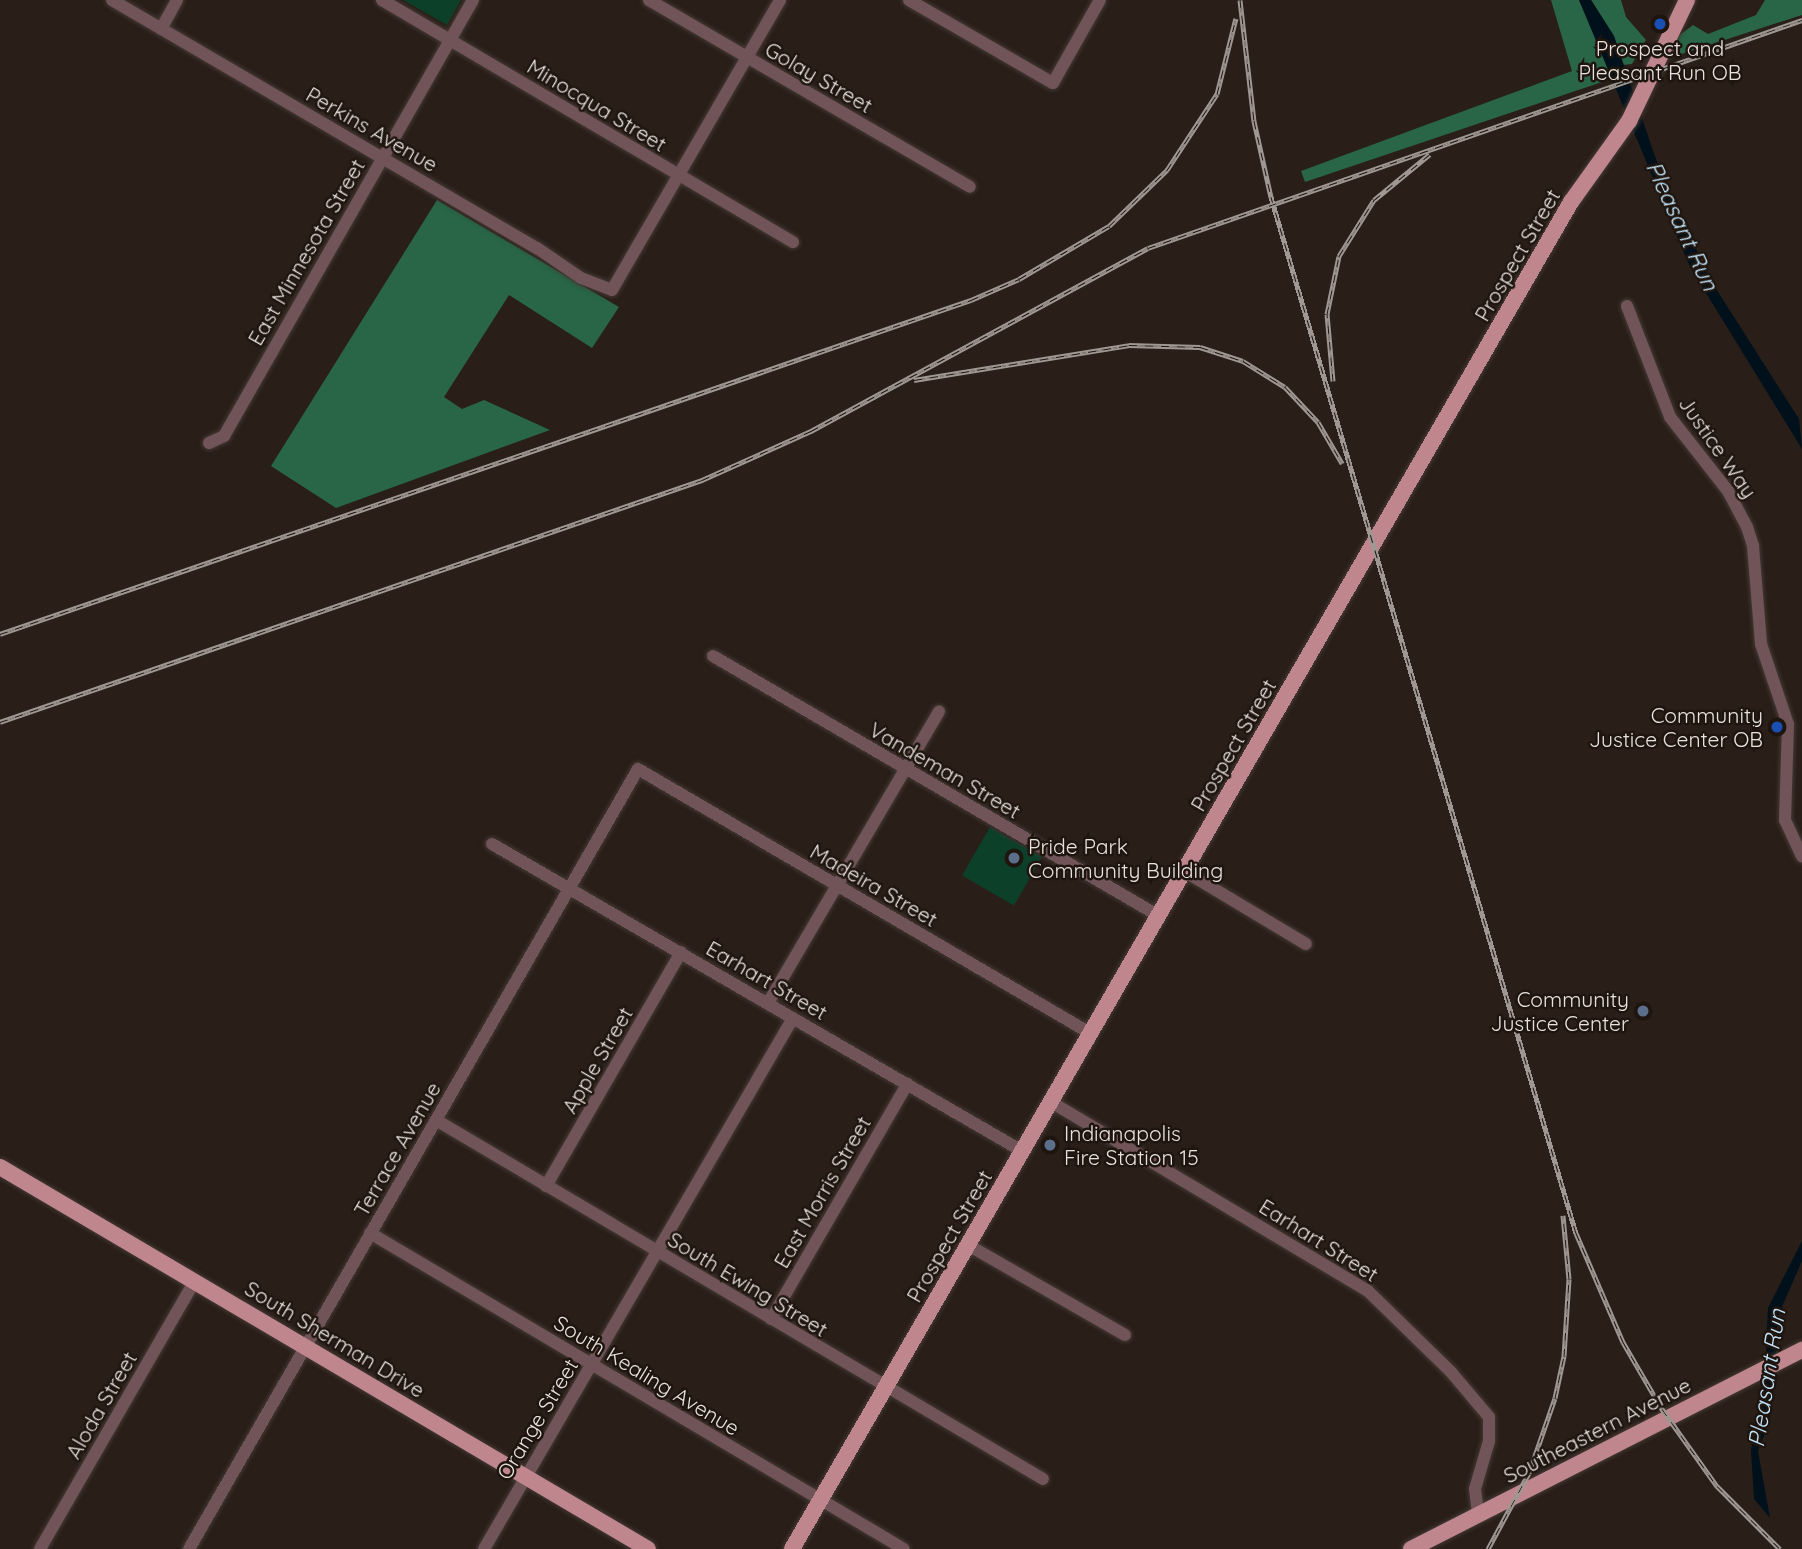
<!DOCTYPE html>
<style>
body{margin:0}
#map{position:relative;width:1802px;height:1549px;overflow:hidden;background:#291e18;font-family:Quicksand,sans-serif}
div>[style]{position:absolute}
.green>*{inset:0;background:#0d4029;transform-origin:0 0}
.forest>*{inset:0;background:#286647}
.water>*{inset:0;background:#01111b}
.roads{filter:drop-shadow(0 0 2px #443934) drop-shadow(0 0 2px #443934)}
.minor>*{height:12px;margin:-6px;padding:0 6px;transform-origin:6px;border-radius:6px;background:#705457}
.major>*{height:16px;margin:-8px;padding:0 8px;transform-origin:8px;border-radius:8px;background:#bf878d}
.rail>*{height:5px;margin-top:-2.5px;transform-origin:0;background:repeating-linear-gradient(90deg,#1f150f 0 8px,#9f9792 0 16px);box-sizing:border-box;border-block:2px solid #9f9792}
.dots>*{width:19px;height:19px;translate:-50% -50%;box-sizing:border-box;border:4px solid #1f150f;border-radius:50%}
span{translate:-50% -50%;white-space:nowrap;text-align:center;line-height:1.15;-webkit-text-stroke:5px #1f150f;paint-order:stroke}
.poi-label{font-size:21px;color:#e8e1dd}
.right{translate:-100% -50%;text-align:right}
.left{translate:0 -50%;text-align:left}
.street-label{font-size:21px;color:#e8e1dd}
.water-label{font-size:23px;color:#c3e4f9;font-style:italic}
</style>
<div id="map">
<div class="green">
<div style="clip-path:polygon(403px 0,461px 0,447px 25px)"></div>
<div style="left:990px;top:827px;width:60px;height:56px;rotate:30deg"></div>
</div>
<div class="forest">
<div style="clip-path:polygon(1551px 0,1579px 0,1614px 78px,1305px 182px,1301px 171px,1572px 71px)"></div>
<div style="clip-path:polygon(1591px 0,1621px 0,1626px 17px,1646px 40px,1632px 64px,1623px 65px,1614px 36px)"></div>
<div style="clip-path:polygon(1765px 0,1802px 0,1802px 15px,1663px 60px,1669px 43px,1693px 25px,1708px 34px,1756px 15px)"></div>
<div style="clip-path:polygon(437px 200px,619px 307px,592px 348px,509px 295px,444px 397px,462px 409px,484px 400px,550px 430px,336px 508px,271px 466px)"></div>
</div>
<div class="water">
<div style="clip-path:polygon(1579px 0,1591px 0,1614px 36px,1661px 174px,1711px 281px,1799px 419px,1802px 449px,1690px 267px)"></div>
<div style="clip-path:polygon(1802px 1241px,1802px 1261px,1777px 1318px,1776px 1381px,1768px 1401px,1770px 1420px,1758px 1451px,1770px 1518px,1754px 1499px,1751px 1450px,1765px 1379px,1768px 1308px)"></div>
</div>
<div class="roads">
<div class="minor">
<div style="left:112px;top:0;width:492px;rotate:30.3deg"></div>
<div style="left:537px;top:248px;width:53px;rotate:34.3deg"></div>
<div style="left:581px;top:278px;width:33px;rotate:21deg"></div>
<div style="left:612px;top:290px;width:335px;rotate:-59.9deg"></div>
<div style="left:382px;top:0;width:477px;rotate:30.5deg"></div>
<div style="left:649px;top:0;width:371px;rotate:30.2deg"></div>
<div style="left:909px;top:0;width:166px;rotate:30deg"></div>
<div style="left:1053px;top:83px;width:95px;rotate:-60.5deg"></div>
<div style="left:161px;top:29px;width:33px;rotate:-61deg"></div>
<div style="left:1627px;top:306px;width:119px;rotate:68.8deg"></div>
<div style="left:1670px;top:417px;width:94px;rotate:51.9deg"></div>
<div style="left:1728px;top:491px;width:41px;rotate:62.2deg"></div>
<div style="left:1747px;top:527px;width:20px;rotate:72deg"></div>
<div style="left:1753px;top:546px;width:98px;rotate:85.3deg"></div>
<div style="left:1761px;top:644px;width:84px;rotate:71.4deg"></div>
<div style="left:1788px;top:724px;width:96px;rotate:91.8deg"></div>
<div style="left:1785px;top:820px;width:40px;rotate:65deg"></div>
<div style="left:209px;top:443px;width:17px;rotate:-25deg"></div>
<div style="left:224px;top:436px;width:502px;rotate:-60.27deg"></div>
<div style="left:713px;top:656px;width:516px;rotate:30.24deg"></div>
<div style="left:492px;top:844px;width:612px;rotate:30.08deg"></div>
<div style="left:1184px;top:871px;width:142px;rotate:30.9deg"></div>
<div style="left:768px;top:1003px;width:338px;rotate:-59.6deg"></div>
<div style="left:1051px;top:1102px;width:369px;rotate:30.8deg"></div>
<div style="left:1368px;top:1291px;width:116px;rotate:44.3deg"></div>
<div style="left:1451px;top:1372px;width:59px;rotate:49.8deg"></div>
<div style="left:1489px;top:1417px;width:24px;rotate:90deg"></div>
<div style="left:1489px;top:1441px;width:50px;rotate:106.3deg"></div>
<div style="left:1475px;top:1489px;width:25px;rotate:83deg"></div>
<div style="left:436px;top:1120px;width:705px;rotate:30.6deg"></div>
<div style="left:546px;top:1186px;width:270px;rotate:-60deg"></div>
<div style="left:370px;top:1233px;width:620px;rotate:30.62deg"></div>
<div style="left:968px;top:1245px;width:181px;rotate:29.8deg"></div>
<div style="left:771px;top:1319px;width:272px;rotate:-59.9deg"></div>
<div style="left:40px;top:1549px;width:310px;rotate:-60deg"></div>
<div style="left:189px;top:1549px;width:900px;rotate:-60.07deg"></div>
<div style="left:638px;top:769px;width:523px;rotate:30.29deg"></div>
<div style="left:484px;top:1549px;width:614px;rotate:-59.8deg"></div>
</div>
<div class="major">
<div style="left:0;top:1167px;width:752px;rotate:30.52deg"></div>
<div style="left:792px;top:1549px;width:1556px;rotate:-59.96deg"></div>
<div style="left:1571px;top:202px;width:100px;rotate:-54.4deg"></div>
<div style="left:1629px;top:121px;width:134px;rotate:-64.4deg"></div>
<div style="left:1411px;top:1549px;width:439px;rotate:-27deg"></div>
</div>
</div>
<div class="rail">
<div style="left:1240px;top:0;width:122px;rotate:83.4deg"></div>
<div style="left:1254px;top:121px;width:78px;rotate:77.4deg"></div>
<div style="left:1271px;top:197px;width:1080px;rotate:73.6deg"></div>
<div style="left:1576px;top:1233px;width:119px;rotate:66.7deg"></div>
<div style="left:1623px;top:1342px;width:78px;rotate:59.8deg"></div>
<div style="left:1662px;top:1409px;width:95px;rotate:54.5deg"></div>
<div style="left:1717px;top:1486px;width:89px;rotate:45deg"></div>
<div style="left:914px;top:380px;width:218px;rotate:-9.2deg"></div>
<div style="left:1129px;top:345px;width:71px;rotate:1.6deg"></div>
<div style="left:1200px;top:347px;width:45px;rotate:18deg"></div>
<div style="left:1243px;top:361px;width:49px;rotate:31.8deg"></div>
<div style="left:1285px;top:387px;width:48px;rotate:46.7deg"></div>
<div style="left:1318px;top:422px;width:48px;rotate:59.7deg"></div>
<div style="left:1333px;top:381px;width:67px;rotate:-95.1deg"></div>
<div style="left:1327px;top:314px;width:59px;rotate:-78.3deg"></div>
<div style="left:1339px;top:256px;width:66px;rotate:-58deg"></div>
<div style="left:1374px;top:200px;width:72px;rotate:-39.4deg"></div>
<div style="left:0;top:634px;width:1027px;rotate:-18.98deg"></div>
<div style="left:971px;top:300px;width:52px;rotate:-23.6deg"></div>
<div style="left:1019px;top:279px;width:104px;rotate:-30.5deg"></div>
<div style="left:1109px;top:226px;width:81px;rotate:-44deg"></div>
<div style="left:1167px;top:170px;width:91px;rotate:-56.7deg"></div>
<div style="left:1217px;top:94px;width:78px;rotate:-76deg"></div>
<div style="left:0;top:722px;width:743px;rotate:-19.02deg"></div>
<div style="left:702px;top:480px;width:120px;rotate:-24.2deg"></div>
<div style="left:811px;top:431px;width:383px;rotate:-28.5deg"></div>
<div style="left:1148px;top:248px;width:693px;rotate:-19.22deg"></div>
<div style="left:1488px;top:1549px;width:86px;rotate:-61.7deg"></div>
<div style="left:1529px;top:1473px;width:79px;rotate:-70.9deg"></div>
<div style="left:1555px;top:1398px;width:43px;rotate:-77.9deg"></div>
<div style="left:1564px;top:1356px;width:77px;rotate:-86.3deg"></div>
<div style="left:1569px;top:1279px;width:64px;rotate:-95.4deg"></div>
</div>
<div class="dots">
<div style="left:1660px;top:24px;background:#1a4fb4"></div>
<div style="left:1777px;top:727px;background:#1a4fb4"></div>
<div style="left:1014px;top:858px;background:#5c6f8a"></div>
<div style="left:1643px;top:1011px;background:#5c6f8a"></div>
<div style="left:1050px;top:1145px;background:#5c6f8a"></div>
</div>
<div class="poi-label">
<span style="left:1660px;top:60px">Prospect and<br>Pleasant Run OB</span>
<span class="right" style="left:1763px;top:727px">Community<br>Justice Center OB</span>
<span class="left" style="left:1028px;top:858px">Pride Park<br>Community Building</span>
<span class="right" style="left:1629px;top:1011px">Community<br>Justice Center</span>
<span class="left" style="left:1064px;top:1145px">Indianapolis<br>Fire Station 15</span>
</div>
<div class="street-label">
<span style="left:819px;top:77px;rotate:30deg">Golay Street</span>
<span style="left:597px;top:105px;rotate:31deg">Minocqua Street</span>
<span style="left:372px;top:129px;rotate:30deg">Perkins Avenue</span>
<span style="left:306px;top:252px;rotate:-60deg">East Minnesota Street</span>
<span style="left:1517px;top:255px;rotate:-60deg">Prospect Street</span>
<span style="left:1718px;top:447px;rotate:55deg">Justice Way</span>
<span style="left:1233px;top:745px;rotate:-60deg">Prospect Street</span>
<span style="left:945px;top:770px;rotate:30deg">Vandeman Street</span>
<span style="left:874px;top:885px;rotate:30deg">Madeira Street</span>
<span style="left:767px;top:980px;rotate:30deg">Earhart Street</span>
<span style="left:597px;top:1060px;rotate:-60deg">Apple Street</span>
<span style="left:397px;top:1149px;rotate:-60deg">Terrace Avenue</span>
<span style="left:822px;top:1192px;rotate:-60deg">East Morris Street</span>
<span style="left:949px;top:1236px;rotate:-60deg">Prospect Street</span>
<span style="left:1319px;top:1240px;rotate:32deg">Earhart Street</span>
<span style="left:748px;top:1284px;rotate:31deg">South Ewing Street</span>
<span style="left:335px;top:1339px;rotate:31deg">South Sherman Drive</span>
<span style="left:647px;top:1375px;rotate:31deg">South Kealing Avenue</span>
<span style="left:101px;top:1405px;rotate:-60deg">Aloda Street</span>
<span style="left:537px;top:1419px;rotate:-59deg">Orange Street</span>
<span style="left:1597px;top:1430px;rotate:-27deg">Southeastern Avenue</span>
</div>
<div class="water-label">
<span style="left:1682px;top:226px;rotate:65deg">Pleasant Run</span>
<span style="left:1767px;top:1378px;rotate:-81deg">Pleasant Run</span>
</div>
</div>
